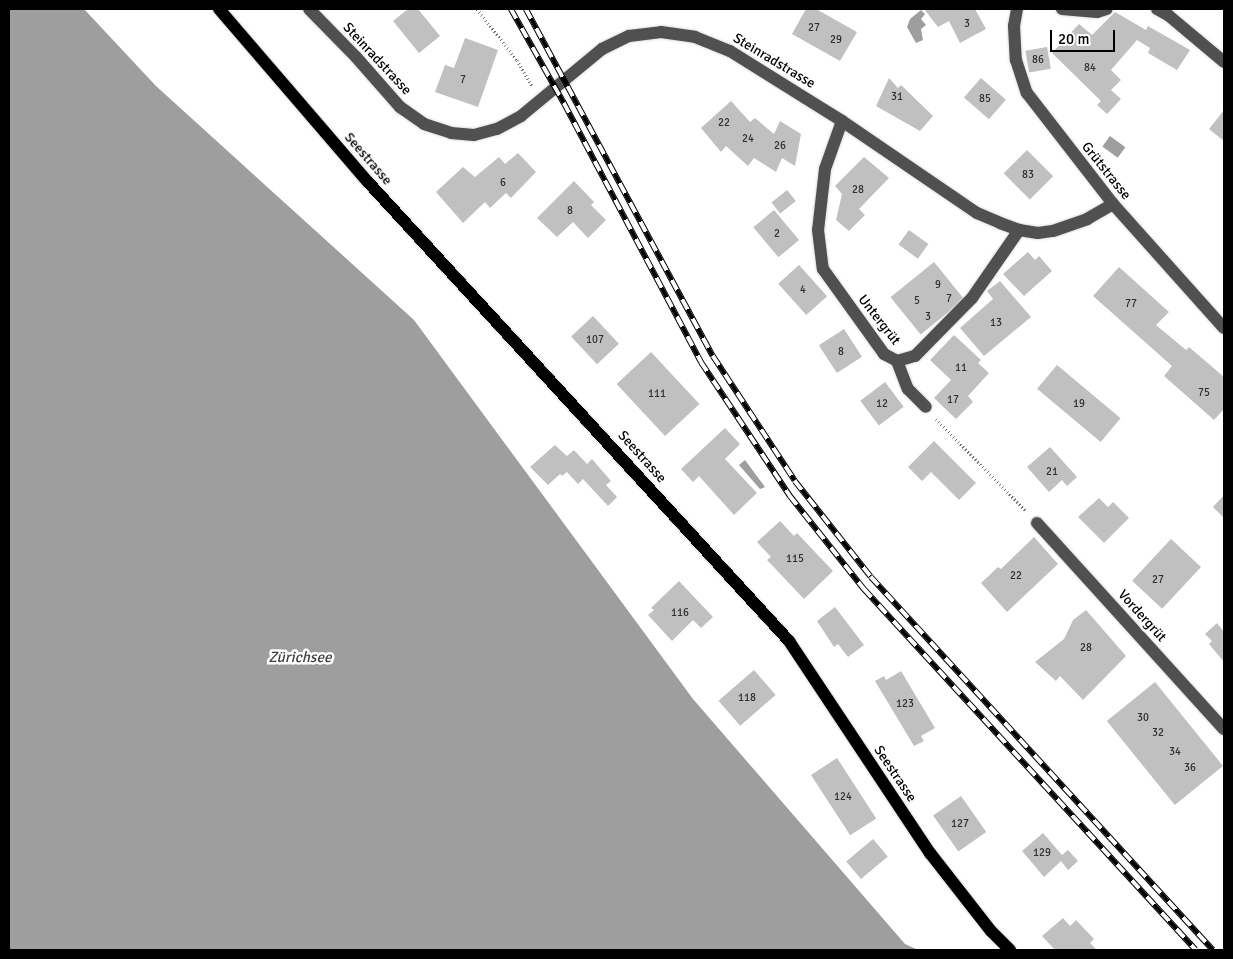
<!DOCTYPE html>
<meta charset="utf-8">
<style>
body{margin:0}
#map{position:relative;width:1233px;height:959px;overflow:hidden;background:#fff;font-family:Signika,sans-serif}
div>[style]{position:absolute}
.water>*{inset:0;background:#9e9e9e;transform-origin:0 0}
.building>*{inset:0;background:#c0c0c0;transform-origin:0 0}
.path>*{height:3px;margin-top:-1.5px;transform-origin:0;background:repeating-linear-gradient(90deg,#727272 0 1px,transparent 0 3.5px)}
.roads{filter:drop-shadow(0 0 1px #dbdbdb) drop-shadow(0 0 1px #dbdbdb)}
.minor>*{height:12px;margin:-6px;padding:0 6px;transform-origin:6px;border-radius:6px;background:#505050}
.major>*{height:12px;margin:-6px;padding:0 6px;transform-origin:6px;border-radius:6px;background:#000}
.rail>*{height:5.5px;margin-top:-2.75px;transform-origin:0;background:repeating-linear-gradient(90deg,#fff 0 11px,#000 0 22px);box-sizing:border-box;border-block:1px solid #000}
span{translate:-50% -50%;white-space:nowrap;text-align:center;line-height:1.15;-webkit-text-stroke:5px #fff;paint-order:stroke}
.number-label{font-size:11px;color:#303030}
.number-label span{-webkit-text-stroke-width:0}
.street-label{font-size:14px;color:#000}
.water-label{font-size:15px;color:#3f3f3f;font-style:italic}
.frame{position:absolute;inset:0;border:10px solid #000;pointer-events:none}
.scale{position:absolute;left:1050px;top:30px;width:65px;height:22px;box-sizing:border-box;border:2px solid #000;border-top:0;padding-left:6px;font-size:15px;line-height:18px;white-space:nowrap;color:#000;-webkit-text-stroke:4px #fff;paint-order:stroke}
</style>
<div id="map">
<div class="water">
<div style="clip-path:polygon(9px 9px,84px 9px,156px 86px,414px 320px,693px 699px,905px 944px,918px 950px,9px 950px)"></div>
<div style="clip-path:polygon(921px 10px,925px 14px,921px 19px,926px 25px,921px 29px,923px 40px,916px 43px,907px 27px,910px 19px)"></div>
<div style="left:1110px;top:136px;width:19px;height:13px;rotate:36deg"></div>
<div style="clip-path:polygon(745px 460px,765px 487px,760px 489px,739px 465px)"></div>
</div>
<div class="building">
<div style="clip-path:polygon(408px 9px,418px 9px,440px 36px,419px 53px,393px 21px)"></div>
<div style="clip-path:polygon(806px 9px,816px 9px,857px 32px,840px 61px,792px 34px)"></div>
<div style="clip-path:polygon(924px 9px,975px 9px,986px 29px,960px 43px,949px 21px,938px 27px)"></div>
<div style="clip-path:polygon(1115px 12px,1146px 30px,1148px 26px,1190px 50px,1177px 70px,1148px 53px,1150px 48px,1137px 40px,1111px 70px,1121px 80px,1111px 90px,1121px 99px,1107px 114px,1097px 105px,1101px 101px,1052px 53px,1079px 24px,1092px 35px)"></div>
<div style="clip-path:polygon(465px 38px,498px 50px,478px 107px,435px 92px,445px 65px,454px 68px)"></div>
<div style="left:1047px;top:47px;width:22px;height:22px;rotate:80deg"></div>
<div style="clip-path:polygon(889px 78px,898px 88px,901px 85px,933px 116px,920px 131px,876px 106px)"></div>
<div style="left:981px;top:78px;width:33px;height:26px;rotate:41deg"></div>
<div style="clip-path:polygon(731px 101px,750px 122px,755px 118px,774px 134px,780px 121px,801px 134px,795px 166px,782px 158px,776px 172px,754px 158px,748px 166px,726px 146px,721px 152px,701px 128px)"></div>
<div style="clip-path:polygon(1224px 110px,1224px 141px,1209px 129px)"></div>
<div style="left:1027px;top:150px;width:37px;height:33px;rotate:45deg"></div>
<div style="clip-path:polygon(518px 153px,536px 172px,511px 198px,506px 193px,490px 208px,485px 202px,463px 223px,436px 192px,463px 167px,475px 177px,499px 157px,505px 164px)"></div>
<div style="clip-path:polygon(864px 157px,889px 178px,859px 209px,865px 215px,849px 231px,836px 220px,842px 194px,835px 186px)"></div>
<div style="clip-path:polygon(574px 181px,594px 202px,591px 205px,606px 220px,588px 238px,573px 222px,557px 237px,537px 218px)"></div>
<div style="left:787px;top:190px;width:14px;height:20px;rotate:51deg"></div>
<div style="left:774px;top:210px;width:39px;height:27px;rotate:50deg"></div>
<div style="left:909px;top:230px;width:24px;height:18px;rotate:36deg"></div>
<div style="clip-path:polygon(1028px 252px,1035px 260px,1039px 256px,1052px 271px,1024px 296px,1003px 274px)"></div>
<div style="left:934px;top:262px;width:48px;height:56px;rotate:51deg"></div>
<div style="left:799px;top:265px;width:42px;height:28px;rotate:48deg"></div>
<div style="clip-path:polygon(1119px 267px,1169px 312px,1156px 325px,1186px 350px,1189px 347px,1224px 377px,1224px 409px,1214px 420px,1164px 376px,1172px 366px,1093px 296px)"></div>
<div style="clip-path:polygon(1000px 281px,1031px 317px,984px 356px,960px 328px,993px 299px,987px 291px)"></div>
<div style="left:593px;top:316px;width:38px;height:30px;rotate:47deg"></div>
<div style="left:844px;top:329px;width:33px;height:30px;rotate:57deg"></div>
<div style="clip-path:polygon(954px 335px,981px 360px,978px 363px,989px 373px,968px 396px,973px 402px,956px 419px,934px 398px,951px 380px,930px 360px)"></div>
<div style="left:651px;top:352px;width:71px;height:47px;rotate:47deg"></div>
<div style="left:1057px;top:365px;width:83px;height:31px;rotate:40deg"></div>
<div style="left:885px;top:382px;width:31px;height:31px;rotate:53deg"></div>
<div style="clip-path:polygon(725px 428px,740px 444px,725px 459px,757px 493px,734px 515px,699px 476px,693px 482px,681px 469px)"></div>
<div style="clip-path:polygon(934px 441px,976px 483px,959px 500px,931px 472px,922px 481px,908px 467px)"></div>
<div style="clip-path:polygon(555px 445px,567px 456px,574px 450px,587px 464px,592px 459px,611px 481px,606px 485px,617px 497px,608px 506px,583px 479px,578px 484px,567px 472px,562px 476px,560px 474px,548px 485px,530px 467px)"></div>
<div style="clip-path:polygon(1050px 447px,1077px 477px,1067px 486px,1062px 480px,1049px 492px,1027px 467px)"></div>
<div style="clip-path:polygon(1224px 495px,1224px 518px,1213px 507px)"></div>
<div style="clip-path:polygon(1099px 498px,1108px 507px,1113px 502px,1129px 518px,1104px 543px,1078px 517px)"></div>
<div style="clip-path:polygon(780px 521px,794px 536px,797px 533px,833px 571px,804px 599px,767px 560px,771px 557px,757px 542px)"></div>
<div style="clip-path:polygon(1034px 537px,1058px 564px,1007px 612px,981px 583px,998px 567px,1001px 569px)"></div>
<div style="left:1171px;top:539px;width:41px;height:57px;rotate:43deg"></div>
<div style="clip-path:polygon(679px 581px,713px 617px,701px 628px,693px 620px,672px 641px,648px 615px,654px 610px,651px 608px)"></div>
<div style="clip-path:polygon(835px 607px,864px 645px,848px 657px,838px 644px,834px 647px,817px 621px)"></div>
<div style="clip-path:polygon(1086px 610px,1126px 656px,1083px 700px,1060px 676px,1056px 681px,1035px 662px,1064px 639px,1073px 620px)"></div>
<div style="clip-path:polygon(1217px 623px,1224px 632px,1224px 662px,1209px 644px,1212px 641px,1205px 634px)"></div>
<div style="left:754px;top:670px;width:33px;height:47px;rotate:49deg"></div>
<div style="clip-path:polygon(901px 671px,935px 728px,921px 736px,924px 741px,914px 746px,875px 681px,884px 676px,886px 680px)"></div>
<div style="left:1155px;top:682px;width:108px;height:62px;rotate:51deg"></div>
<div style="left:837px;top:758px;width:72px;height:31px;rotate:57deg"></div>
<div style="left:961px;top:796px;width:44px;height:34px;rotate:55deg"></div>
<div style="clip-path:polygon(1043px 833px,1062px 855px,1068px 850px,1078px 861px,1068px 870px,1061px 861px,1044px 877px,1022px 851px)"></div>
<div style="left:873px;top:839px;width:23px;height:35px;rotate:50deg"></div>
<div style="clip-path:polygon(1063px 918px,1070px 926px,1076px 920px,1094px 939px,1090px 943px,1097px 950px,1055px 950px,1042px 936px)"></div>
</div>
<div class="path">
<div style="left:477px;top:9px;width:65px;rotate:51.9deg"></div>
<div style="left:517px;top:60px;width:30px;rotate:60deg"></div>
<div style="left:936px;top:419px;width:129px;rotate:45.6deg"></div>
</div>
<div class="roads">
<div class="minor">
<div style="left:309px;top:9px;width:67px;rotate:45.6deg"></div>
<div style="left:356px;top:57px;width:67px;rotate:48.7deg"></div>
<div style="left:400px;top:107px;width:29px;rotate:35deg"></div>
<div style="left:424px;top:124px;width:28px;rotate:18deg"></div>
<div style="left:451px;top:133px;width:23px;rotate:5deg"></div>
<div style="left:474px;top:135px;width:24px;rotate:-15deg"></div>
<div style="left:497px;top:129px;width:27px;rotate:-28deg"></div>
<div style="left:521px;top:116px;width:105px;rotate:-39.6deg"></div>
<div style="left:602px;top:49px;width:30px;rotate:-26deg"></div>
<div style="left:629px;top:36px;width:32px;rotate:-7deg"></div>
<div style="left:661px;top:32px;width:34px;rotate:8deg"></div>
<div style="left:695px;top:37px;width:38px;rotate:22deg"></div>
<div style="left:730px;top:51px;width:132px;rotate:32deg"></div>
<div style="left:842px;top:121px;width:163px;rotate:34.3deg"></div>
<div style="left:977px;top:213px;width:25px;rotate:23deg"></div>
<div style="left:1000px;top:223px;width:20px;rotate:20deg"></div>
<div style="left:1019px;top:230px;width:19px;rotate:9deg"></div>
<div style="left:1038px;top:233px;width:15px;rotate:-8deg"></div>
<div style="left:1053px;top:231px;width:36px;rotate:-19deg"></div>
<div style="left:1087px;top:219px;width:30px;rotate:-30deg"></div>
<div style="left:1017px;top:9px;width:17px;rotate:100deg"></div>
<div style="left:1014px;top:26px;width:34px;rotate:87deg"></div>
<div style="left:1016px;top:60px;width:35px;rotate:72deg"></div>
<div style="left:1027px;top:93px;width:140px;rotate:52.2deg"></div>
<div style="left:1113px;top:204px;width:166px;rotate:48.2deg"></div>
<div style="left:1062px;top:9px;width:35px;rotate:5deg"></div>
<div style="left:1097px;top:12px;width:10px;rotate:-17deg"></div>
<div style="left:1157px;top:9px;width:13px;rotate:29deg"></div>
<div style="left:1168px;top:15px;width:73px;rotate:40deg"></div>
<div style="left:842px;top:121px;width:51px;rotate:109.5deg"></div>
<div style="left:825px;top:169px;width:61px;rotate:96.5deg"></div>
<div style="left:818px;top:230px;width:39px;rotate:83deg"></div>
<div style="left:823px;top:269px;width:105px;rotate:54.3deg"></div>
<div style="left:884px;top:354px;width:15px;rotate:28deg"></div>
<div style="left:897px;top:361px;width:19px;rotate:-16deg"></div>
<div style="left:915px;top:356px;width:81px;rotate:-45.5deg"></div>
<div style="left:972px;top:298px;width:83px;rotate:-55.3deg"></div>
<div style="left:897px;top:361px;width:30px;rotate:69deg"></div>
<div style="left:908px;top:389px;width:25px;rotate:45deg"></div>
<div style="left:1037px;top:523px;width:278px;rotate:47.8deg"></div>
</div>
<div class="major">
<div style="left:219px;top:9px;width:228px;rotate:49.3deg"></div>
<div style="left:368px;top:182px;width:623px;rotate:47.47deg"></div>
<div style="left:789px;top:641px;width:255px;rotate:56.4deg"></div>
<div style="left:930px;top:853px;width:99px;rotate:52deg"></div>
<div style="left:991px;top:931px;width:27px;rotate:45deg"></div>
</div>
</div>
<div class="rail">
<div style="left:511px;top:9px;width:108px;rotate:60.6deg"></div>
<div style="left:564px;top:103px;width:293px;rotate:62.1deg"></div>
<div style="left:701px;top:362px;width:161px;rotate:56.4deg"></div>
<div style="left:790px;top:496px;width:119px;rotate:51.5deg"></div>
<div style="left:864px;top:589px;width:490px;rotate:47.4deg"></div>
<div style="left:526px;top:9px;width:394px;rotate:61.7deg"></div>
<div style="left:713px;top:356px;width:149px;rotate:56.7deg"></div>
<div style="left:795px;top:481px;width:122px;rotate:51.6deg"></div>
<div style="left:871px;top:577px;width:506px;rotate:47.48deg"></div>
</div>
<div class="number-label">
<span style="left:967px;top:24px">3</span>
<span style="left:814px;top:28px">27</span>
<span style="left:836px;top:40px">29</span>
<span style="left:1038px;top:60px">86</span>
<span style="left:1090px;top:68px">84</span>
<span style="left:463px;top:80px">7</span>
<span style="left:897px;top:97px">31</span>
<span style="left:985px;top:99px">85</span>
<span style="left:724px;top:123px">22</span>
<span style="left:748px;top:139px">24</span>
<span style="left:780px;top:146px">26</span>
<span style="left:1028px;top:175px">83</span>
<span style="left:503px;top:183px">6</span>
<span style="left:858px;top:190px">28</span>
<span style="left:570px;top:211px">8</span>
<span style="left:777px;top:234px">2</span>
<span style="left:938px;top:285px">9</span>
<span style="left:803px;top:290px">4</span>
<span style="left:949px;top:299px">7</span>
<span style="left:917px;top:301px">5</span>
<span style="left:1131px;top:304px">77</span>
<span style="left:928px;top:317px">3</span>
<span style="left:996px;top:323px">13</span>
<span style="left:595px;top:340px">107</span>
<span style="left:841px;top:352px">8</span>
<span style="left:961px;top:368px">11</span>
<span style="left:1204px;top:393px">75</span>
<span style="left:657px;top:394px">111</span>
<span style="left:953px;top:400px">17</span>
<span style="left:882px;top:404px">12</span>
<span style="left:1079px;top:404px">19</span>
<span style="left:1052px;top:472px">21</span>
<span style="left:795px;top:559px">115</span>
<span style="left:1016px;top:576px">22</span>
<span style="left:1158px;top:580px">27</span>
<span style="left:680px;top:613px">116</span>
<span style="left:1086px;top:648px">28</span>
<span style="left:747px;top:698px">118</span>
<span style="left:905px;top:704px">123</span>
<span style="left:1143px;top:718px">30</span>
<span style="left:1158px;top:733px">32</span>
<span style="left:1175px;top:752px">34</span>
<span style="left:1190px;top:768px">36</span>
<span style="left:843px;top:797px">124</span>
<span style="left:960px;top:824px">127</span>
<span style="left:1042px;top:853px">129</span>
</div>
<div class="street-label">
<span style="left:377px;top:59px;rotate:47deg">Steinradstrasse</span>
<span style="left:774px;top:61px;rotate:31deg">Steinradstrasse</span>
<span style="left:368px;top:159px;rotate:49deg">Seestrasse</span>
<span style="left:1106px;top:171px;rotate:51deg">Grütstrasse</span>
<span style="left:879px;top:320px;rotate:52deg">Untergrüt</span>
<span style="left:642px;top:457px;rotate:48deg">Seestrasse</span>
<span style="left:1142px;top:616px;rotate:48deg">Vordergrüt</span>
<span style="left:895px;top:774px;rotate:56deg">Seestrasse</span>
</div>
<div class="water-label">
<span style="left:300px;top:658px">Zürichsee</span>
</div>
<div class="frame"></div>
<div class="scale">20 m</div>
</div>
